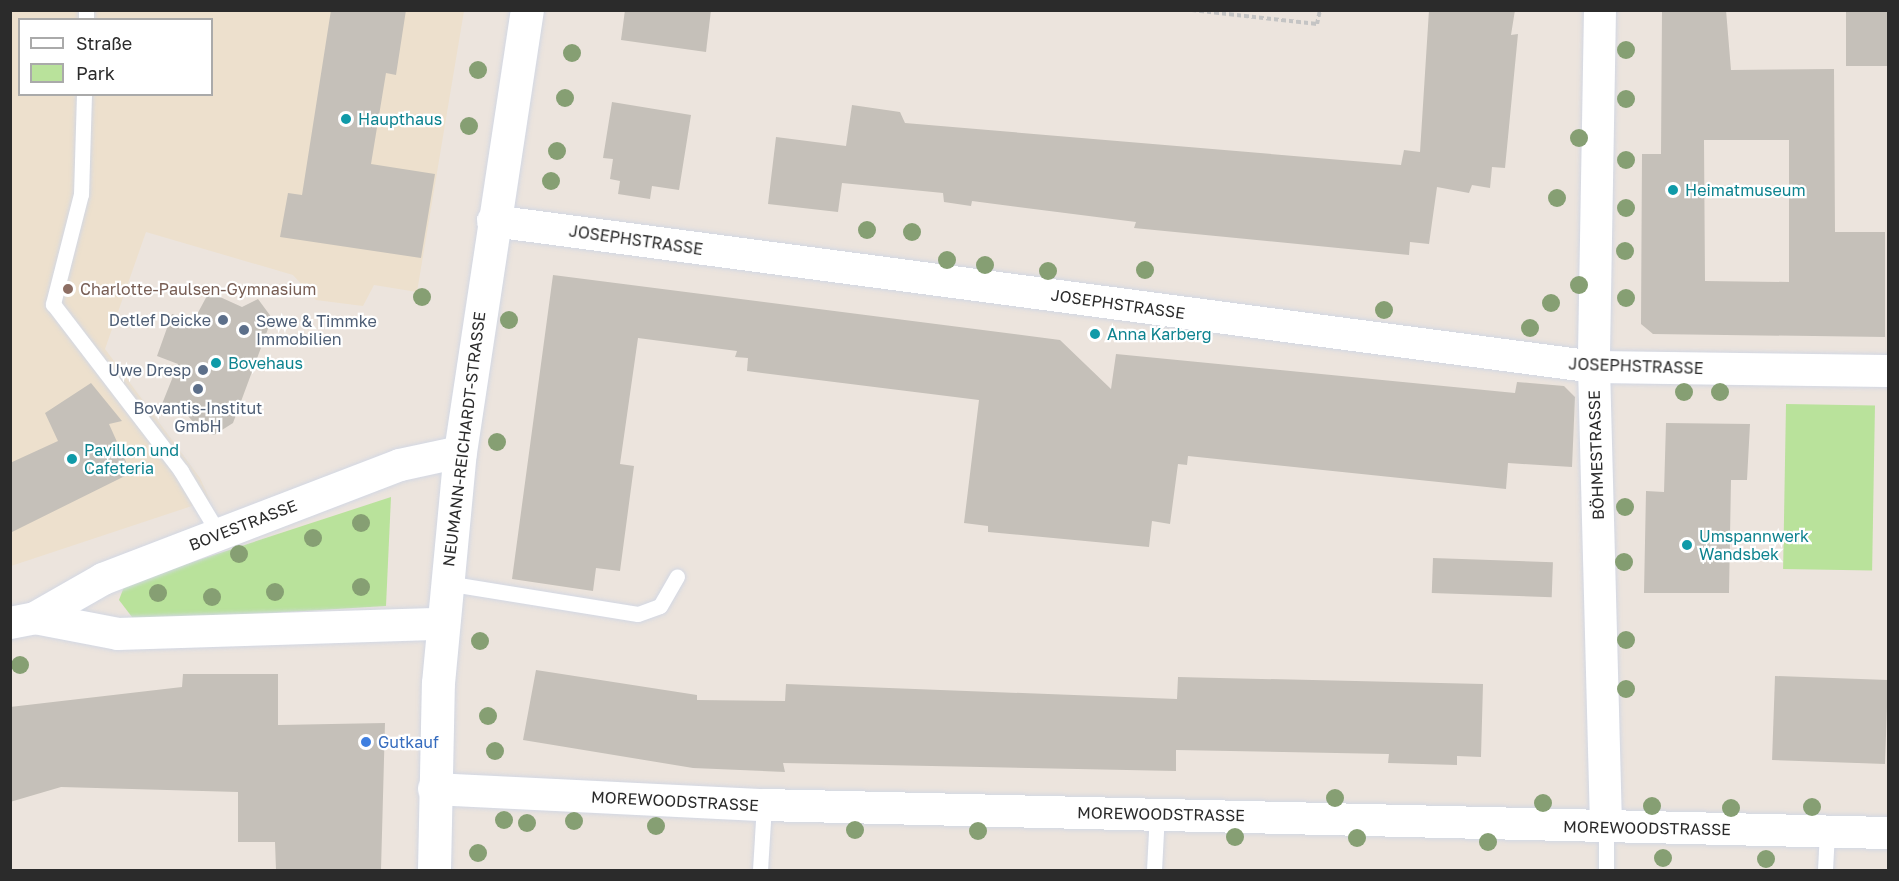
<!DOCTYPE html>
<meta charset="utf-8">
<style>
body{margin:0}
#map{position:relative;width:1899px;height:881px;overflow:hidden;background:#ece4dd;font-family:"Golos Text",sans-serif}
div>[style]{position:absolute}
.education>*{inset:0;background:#ede0cd}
.green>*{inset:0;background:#b9e29b;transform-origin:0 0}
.building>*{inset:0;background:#c5c0b9;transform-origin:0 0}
.path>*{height:4px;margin-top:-2px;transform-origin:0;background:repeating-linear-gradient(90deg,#c4c4c4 0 4.5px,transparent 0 7.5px)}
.roads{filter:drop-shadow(0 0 2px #d2d7e3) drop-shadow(0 0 2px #d2d7e3)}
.service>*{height:15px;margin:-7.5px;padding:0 7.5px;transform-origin:7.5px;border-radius:7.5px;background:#fff}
.minor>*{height:32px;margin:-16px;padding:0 16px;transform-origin:16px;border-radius:16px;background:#fff}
.tertiary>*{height:33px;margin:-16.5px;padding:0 16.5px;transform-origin:16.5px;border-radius:16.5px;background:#fff}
.trees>*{width:18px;height:18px;margin:-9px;border-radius:50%;background:#869f73}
.dots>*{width:16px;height:16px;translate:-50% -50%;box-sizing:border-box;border:3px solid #fff;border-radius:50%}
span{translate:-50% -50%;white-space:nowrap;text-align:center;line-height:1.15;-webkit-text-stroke:4.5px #fff;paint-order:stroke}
.culture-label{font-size:16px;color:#0d838f}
.left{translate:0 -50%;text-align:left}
.street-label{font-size:16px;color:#2b2b2b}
.education-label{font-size:16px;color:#785e54}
.service-label{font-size:16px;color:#4e5e75}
.right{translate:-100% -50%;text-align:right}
.shop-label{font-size:16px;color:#366cbe}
.frame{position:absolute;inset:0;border:12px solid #2b2b2b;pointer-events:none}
.legend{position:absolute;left:18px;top:18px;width:195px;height:78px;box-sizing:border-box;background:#fff;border:2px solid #aaa;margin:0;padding:8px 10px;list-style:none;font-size:18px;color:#2b2b2b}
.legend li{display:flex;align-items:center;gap:12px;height:30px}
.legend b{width:30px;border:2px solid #aaa}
</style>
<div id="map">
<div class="education">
<div style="clip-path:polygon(evenodd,10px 11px,464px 11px,417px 292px,374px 285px,363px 306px,316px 300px,293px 275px,146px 232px,105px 349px,200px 478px,210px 500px,11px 566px,10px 11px,20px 20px,212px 20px,212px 94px,20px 94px,20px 20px)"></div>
</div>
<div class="green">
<div style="left:1786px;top:404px;width:89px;height:165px;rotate:1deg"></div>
<div style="clip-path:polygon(391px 497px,386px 606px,135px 621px,119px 600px,125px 584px)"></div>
</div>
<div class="building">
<div style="clip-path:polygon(331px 10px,406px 10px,396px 75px,386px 73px,371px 164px,435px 174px,421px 258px,280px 237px,288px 193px,302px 195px)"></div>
<div style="clip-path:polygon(625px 10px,711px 10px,706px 52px,621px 40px)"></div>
<div style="clip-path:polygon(1429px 10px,1515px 10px,1511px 35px,1518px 34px,1505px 168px,1492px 167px,1490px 188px,1472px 185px,1469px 193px,1437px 187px,1429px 244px,1410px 242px,1409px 255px,1134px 228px,1136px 222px,972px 201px,971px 206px,944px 202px,943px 193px,842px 183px,838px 212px,768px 204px,776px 137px,846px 146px,852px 105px,900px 112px,905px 123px,1401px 165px,1404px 150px,1420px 152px)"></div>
<div style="clip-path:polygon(evenodd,1662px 10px,1726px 10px,1731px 70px,1834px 69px,1835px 232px,1885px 232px,1885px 337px,1653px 334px,1641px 324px,1642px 154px,1661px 154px,1662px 10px,1704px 140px,1789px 140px,1789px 282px,1705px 281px,1704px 140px)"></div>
<div style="left:1846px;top:10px;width:42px;height:56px"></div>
<div style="clip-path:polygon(612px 102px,691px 115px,679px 190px,652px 186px,650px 199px,618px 194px,620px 181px,610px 179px,613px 159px,603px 158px)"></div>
<div style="clip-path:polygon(553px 275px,1060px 340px,1111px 389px,1116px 354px,1515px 393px,1517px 382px,1564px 386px,1575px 397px,1572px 467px,1508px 463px,1506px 489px,1188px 456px,1187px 465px,1178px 464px,1170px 524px,1152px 521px,1149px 547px,988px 532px,988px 526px,964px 523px,979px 400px,747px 371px,748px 358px,735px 357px,737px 351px,638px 338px,620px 464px,634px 466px,620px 571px,596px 568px,593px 591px,512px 579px)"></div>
<div style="clip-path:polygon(209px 292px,242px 307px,258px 299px,272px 318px,233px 423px,214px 435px,200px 430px,183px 410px,158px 414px,178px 364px,157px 356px,172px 314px,193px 322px)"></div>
<div style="clip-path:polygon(91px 383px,122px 421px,109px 424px,131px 473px,10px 533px,10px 463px,58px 441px,45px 413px)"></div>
<div style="clip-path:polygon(1666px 423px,1750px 424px,1747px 480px,1731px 480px,1729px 593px,1644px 593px,1646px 491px,1664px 492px)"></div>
<div style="left:1433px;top:558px;width:120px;height:35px;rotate:2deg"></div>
<div style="clip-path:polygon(536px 670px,697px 695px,697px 700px,785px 701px,786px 684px,1177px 699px,1178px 677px,1483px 684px,1481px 757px,1457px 756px,1457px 765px,1388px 763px,1389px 754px,1176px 750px,1176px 771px,783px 763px,785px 772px,693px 768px,523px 740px)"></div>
<div style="clip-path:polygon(183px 674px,278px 674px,278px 725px,385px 723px,381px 870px,276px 870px,275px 842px,238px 842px,238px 792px,61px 787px,10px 802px,10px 707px,182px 687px)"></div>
<div style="left:1775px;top:676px;width:113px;height:84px;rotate:2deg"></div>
</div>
<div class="path">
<div style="left:1192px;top:10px;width:126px;rotate:6.4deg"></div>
<div style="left:1317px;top:24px;width:14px;rotate:-78deg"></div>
</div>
<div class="roads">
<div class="service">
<div style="left:86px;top:20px;width:10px;rotate:-90deg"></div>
<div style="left:84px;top:94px;width:100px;rotate:91.7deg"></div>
<div style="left:81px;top:194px;width:114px;rotate:104.3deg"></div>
<div style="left:53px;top:304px;width:210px;rotate:52.5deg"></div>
<div style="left:181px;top:471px;width:74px;rotate:58.9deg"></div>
<div style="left:446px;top:583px;width:194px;rotate:9.2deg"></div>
<div style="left:638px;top:614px;width:23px;rotate:-20deg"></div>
<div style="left:660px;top:606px;width:34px;rotate:-60deg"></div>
<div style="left:760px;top:870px;width:65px;rotate:-86.5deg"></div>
<div style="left:1154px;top:870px;width:57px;rotate:-87deg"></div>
<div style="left:1606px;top:870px;width:43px;rotate:-90deg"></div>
<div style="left:1825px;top:870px;width:38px;rotate:-87deg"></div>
</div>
<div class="minor">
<div style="left:1600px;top:10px;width:357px;rotate:91deg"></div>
<div style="left:1594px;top:367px;width:460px;rotate:88.5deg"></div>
<div style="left:493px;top:221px;width:1111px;rotate:7.55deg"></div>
<div style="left:1594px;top:367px;width:294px;rotate:0.8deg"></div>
<div style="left:35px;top:618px;width:85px;rotate:10.9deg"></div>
<div style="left:118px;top:634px;width:324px;rotate:-1.8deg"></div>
<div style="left:10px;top:623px;width:25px;rotate:-11deg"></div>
<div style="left:35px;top:618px;width:78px;rotate:-29.8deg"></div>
<div style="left:103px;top:579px;width:318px;rotate:-21deg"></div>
<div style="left:400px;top:465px;width:61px;rotate:-12.2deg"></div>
<div style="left:434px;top:789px;width:330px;rotate:2.8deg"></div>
<div style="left:764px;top:805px;width:1124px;rotate:1.43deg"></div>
</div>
<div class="tertiary">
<div style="left:434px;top:870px;width:187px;rotate:-88.8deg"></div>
<div style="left:438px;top:683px;width:232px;rotate:-84.6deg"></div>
<div style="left:460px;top:452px;width:447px;rotate:-81.4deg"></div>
</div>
</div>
<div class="trees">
<div style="left:1626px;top:50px"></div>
<div style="left:572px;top:53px"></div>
<div style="left:478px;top:70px"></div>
<div style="left:565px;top:98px"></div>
<div style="left:1626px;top:99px"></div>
<div style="left:469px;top:126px"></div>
<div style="left:1579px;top:138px"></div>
<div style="left:557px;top:151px"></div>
<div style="left:1626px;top:160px"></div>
<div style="left:551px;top:181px"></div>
<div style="left:1557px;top:198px"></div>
<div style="left:1626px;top:208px"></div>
<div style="left:867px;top:230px"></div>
<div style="left:912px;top:232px"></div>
<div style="left:1625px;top:251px"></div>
<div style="left:947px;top:260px"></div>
<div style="left:985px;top:265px"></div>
<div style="left:1145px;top:270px"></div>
<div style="left:1048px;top:271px"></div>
<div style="left:1579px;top:285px"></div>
<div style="left:422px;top:297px"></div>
<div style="left:1626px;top:298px"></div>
<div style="left:1551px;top:303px"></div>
<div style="left:1384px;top:310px"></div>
<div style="left:509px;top:320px"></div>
<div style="left:1530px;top:328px"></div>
<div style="left:1684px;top:392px"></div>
<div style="left:1720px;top:392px"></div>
<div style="left:497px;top:442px"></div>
<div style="left:1625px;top:507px"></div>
<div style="left:361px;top:523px"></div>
<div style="left:313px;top:538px"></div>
<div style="left:239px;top:554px"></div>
<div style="left:1624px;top:562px"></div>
<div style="left:361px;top:587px"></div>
<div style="left:275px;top:592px"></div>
<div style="left:158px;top:593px"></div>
<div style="left:212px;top:597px"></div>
<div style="left:1626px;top:640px"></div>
<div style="left:480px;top:641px"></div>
<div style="left:20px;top:665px"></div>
<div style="left:1626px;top:689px"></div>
<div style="left:488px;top:716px"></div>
<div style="left:495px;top:751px"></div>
<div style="left:1335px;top:798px"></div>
<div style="left:1543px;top:803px"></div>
<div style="left:1652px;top:806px"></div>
<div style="left:1812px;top:807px"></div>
<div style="left:1731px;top:808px"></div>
<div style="left:504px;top:820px"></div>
<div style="left:574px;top:821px"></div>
<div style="left:527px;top:823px"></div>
<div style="left:656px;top:826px"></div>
<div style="left:855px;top:830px"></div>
<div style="left:978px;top:831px"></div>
<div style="left:1235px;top:837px"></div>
<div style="left:1357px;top:838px"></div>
<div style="left:1488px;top:842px"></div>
<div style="left:478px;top:853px"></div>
<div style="left:1663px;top:858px"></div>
<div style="left:1766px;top:859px"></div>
</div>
<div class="dots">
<div style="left:346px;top:119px;background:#0f9aa8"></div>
<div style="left:1673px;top:190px;background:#0f9aa8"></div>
<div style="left:68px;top:289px;background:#8d6e63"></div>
<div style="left:223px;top:320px;background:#5c6f8a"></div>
<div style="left:244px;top:330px;background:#5c6f8a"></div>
<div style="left:1095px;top:334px;background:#0f9aa8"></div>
<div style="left:216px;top:363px;background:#0f9aa8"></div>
<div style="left:203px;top:370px;background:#5c6f8a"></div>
<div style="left:198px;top:389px;background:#5c6f8a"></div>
<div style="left:72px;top:459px;background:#0f9aa8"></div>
<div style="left:1687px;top:545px;background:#0f9aa8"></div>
<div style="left:366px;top:742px;background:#3f7fe0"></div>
</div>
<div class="culture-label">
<span class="left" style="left:358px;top:119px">Haupthaus</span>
<span class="left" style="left:1685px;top:190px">Heimatmuseum</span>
<span class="left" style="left:1107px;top:334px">Anna Karberg</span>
<span class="left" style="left:228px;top:363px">Bovehaus</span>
<span class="left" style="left:84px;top:459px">Pavillon und<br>Cafeteria</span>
<span class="left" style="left:1699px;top:545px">Umspannwerk<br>Wandsbek</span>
</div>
<div class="street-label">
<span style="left:636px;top:240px;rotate:8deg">JOSEPHSTRASSE</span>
<span style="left:1118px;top:304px;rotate:8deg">JOSEPHSTRASSE</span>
<span style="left:1636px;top:366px;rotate:2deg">JOSEPHSTRASSE</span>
<span style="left:464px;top:439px;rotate:-83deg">NEUMANN-REICHARDT-STRASSE</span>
<span style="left:1596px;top:455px;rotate:-92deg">BÖHMESTRASSE</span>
<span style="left:243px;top:525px;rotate:-21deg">BOVESTRASSE</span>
<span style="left:675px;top:801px;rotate:3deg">MOREWOODSTRASSE</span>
<span style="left:1161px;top:814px;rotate:1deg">MOREWOODSTRASSE</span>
<span style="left:1647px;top:828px;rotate:1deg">MOREWOODSTRASSE</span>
</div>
<div class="education-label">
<span class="left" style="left:80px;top:289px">Charlotte-Paulsen-Gymnasium</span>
</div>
<div class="service-label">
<span class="right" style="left:211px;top:320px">Detlef Deicke</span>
<span class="left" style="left:256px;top:330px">Sewe &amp; Timmke<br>Immobilien</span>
<span class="right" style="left:191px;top:370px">Uwe Dresp</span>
<span style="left:198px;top:417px">Bovantis-Institut<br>GmbH</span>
</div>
<div class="shop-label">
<span class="left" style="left:378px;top:742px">Gutkauf</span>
</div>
<div class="frame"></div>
<ul class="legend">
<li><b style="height:8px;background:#fff"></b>Straße</li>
<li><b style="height:16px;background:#b9e29b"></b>Park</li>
</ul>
</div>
